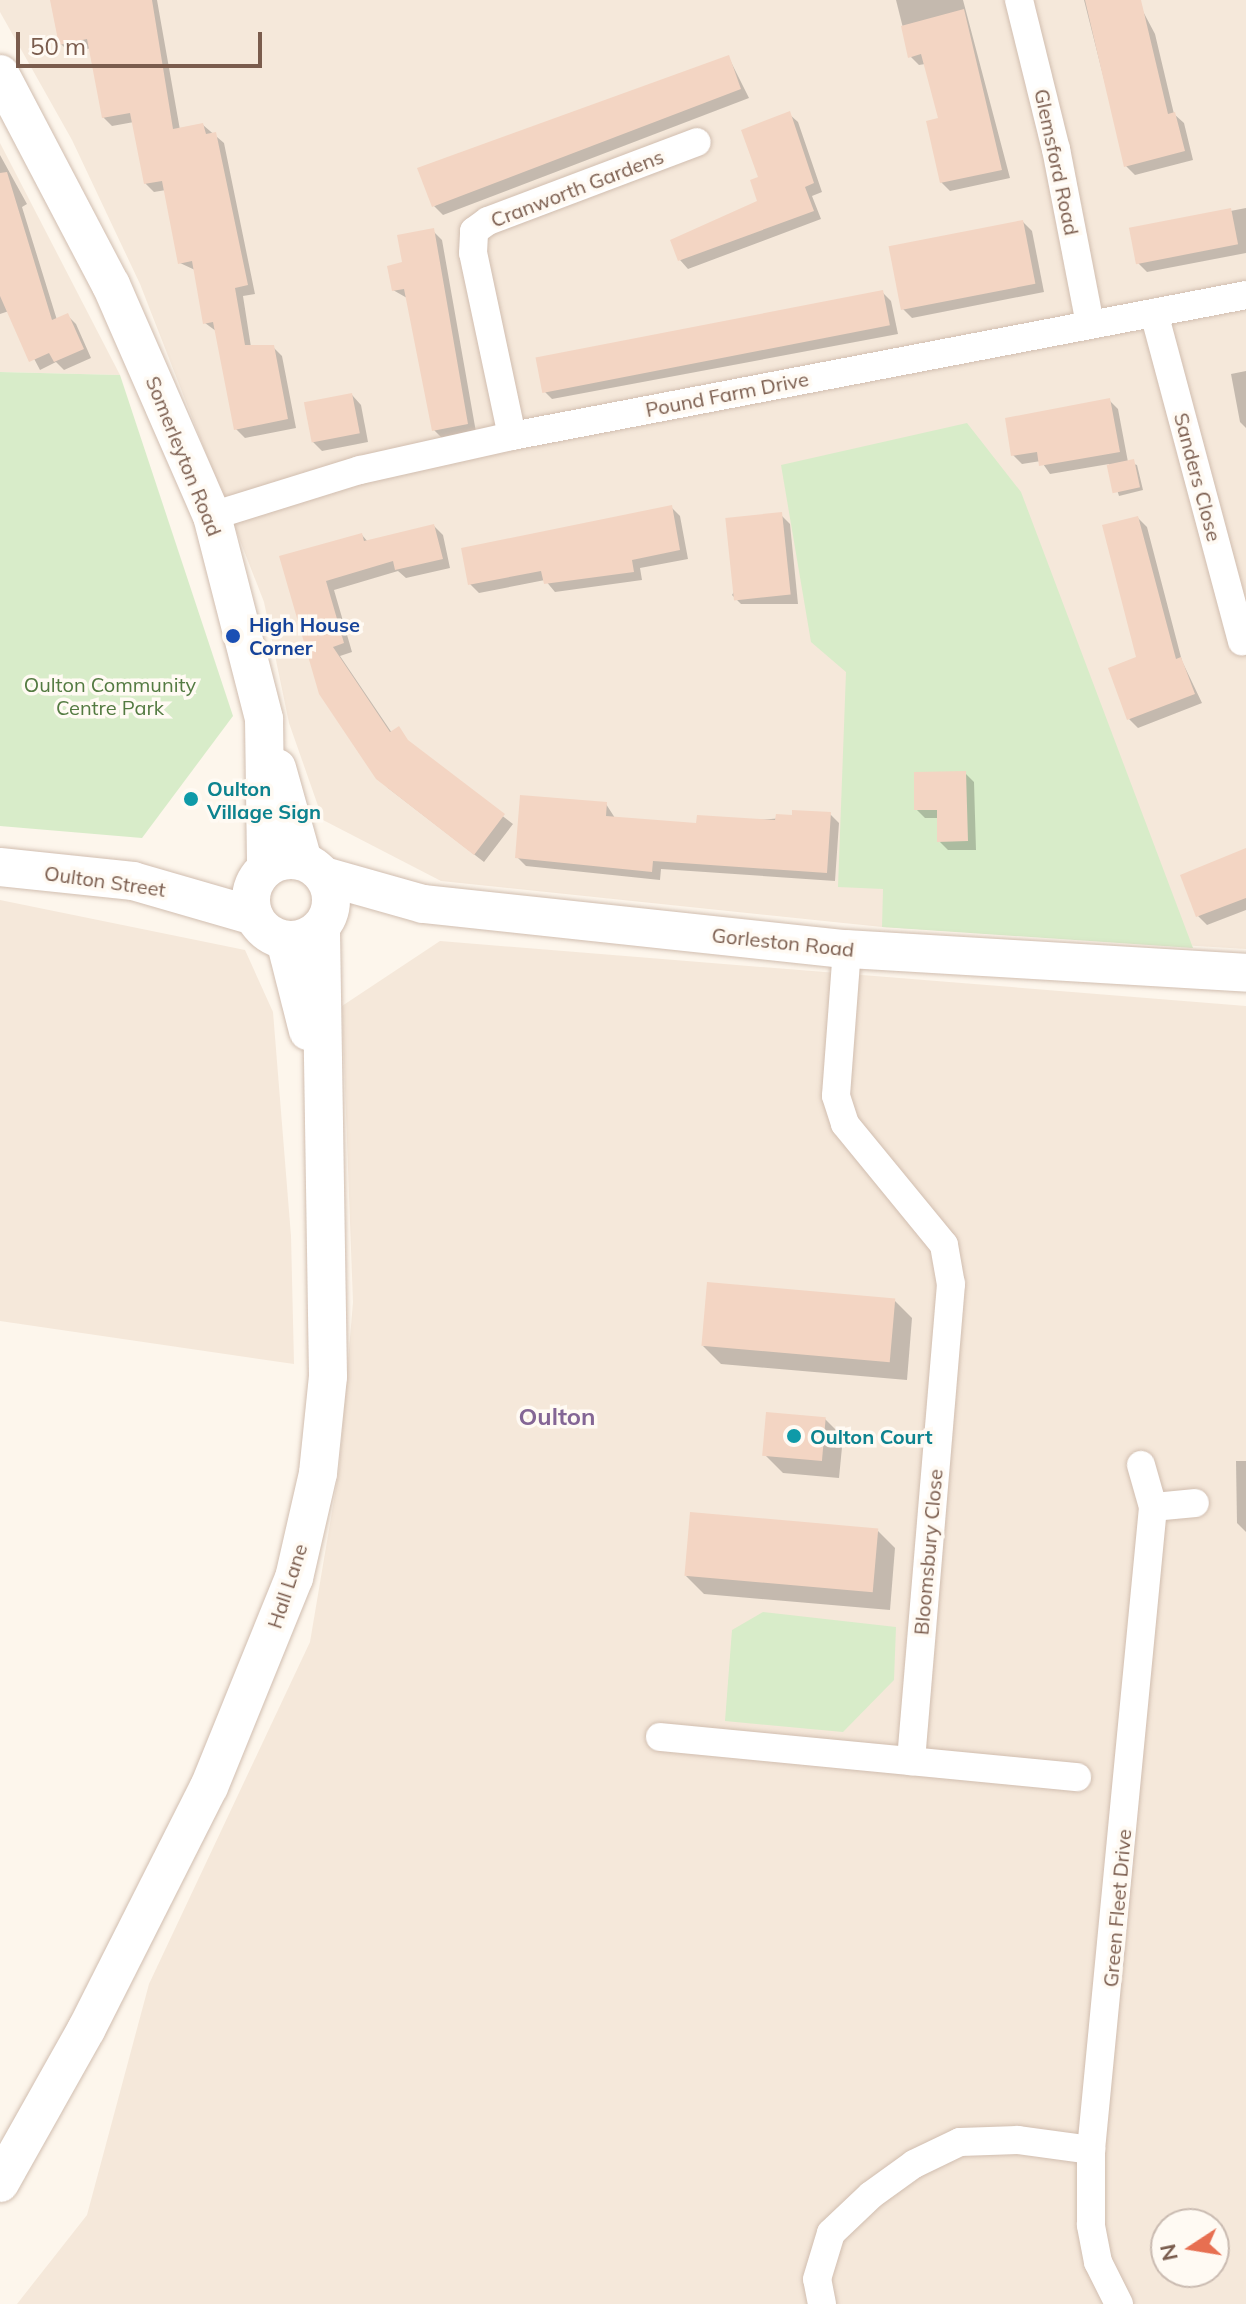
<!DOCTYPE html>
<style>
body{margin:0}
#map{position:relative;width:1246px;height:2304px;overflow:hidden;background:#fdf6ec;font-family:Mulish,sans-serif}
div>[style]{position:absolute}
.residential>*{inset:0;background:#f5e8da}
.green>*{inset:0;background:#d8ecc9}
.shadow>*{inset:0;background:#0003}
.building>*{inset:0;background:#f3d5c3;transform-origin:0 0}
.roads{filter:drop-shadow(0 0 2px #d1beb0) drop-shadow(0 0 2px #d1beb0)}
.street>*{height:28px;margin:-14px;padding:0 14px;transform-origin:14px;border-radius:14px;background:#fff}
.secondary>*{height:38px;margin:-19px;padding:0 19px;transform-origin:19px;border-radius:19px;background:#fff}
.secondary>.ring{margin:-19px;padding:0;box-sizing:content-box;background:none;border:38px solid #fff;border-radius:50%}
.dots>*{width:22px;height:22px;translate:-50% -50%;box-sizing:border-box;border:4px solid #fffaf3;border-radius:50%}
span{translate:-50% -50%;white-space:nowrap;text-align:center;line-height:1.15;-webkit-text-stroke:7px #fffaf3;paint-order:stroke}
.street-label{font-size:20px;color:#7a5c4d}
.transit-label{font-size:20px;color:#164399;font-weight:700}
.left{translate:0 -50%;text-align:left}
.park-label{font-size:20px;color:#537a41}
.culture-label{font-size:20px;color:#0d838f;font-weight:700}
.quarter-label{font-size:24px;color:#846695;font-weight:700}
.north{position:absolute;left:1150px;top:2208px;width:80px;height:80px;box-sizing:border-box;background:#fffaf3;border:2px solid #cabbb1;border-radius:50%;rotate:258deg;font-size:22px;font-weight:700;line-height:32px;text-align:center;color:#7a5c4d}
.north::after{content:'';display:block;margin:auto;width:28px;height:36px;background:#e76f51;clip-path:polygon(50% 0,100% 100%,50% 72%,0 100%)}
.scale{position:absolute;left:16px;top:32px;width:246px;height:36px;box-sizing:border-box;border:4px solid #7a5c4d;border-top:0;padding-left:10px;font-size:24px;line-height:28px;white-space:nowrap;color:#7a5c4d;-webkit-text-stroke:6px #fffaf3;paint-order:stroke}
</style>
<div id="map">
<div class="residential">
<div style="clip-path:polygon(0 0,1246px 0,1246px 949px,882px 927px,441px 881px,323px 820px,289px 723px,264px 602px,140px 284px,72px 140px,0 12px)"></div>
<div style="clip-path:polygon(0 143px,120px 375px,0 372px)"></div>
<div style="clip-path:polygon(0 900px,245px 950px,273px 1012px,291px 1236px,294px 1364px,0 1321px)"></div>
<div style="clip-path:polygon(evenodd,440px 941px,1246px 1006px,1246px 2304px,17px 2304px,87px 2215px,149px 1984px,310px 1642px,339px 1470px,353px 1302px,342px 1006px,440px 941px,1166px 2224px,1214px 2224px,1214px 2272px,1166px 2272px,1166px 2224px)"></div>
</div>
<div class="green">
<div style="clip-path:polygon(0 372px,120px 375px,233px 716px,142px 838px,0 826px)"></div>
<div style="clip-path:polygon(967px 423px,1021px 492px,1193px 948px,882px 927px,883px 889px,838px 887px,846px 672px,811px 642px,781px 465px)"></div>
<div style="clip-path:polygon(763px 1612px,896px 1627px,894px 1680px,843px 1732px,725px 1721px,732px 1630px)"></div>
</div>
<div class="shadow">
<div style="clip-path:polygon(52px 0,157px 0,180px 130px,203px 125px,224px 143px,255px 294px,243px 296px,251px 347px,273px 347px,282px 356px,296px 428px,245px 438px,236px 429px,216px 331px,205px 323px,195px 270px,180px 263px,166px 190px,154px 192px,145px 183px,134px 122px,112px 126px,103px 117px,91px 48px,70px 53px,61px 44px)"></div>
<div style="clip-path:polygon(896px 0,963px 0,1010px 178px,950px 191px,941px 182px,940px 119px,925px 64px,919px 65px,910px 56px)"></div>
<div style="clip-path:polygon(1084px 0,1137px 0,1155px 34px,1174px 114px,1184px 123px,1193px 160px,1135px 175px,1126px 166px)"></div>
<div style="clip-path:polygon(729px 58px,749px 98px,443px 215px,434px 206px)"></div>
<div style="clip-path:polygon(789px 114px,798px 122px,822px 192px,812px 196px,821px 219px,688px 269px,680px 260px,760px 202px,761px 178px)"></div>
<div style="clip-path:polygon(0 155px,27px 204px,22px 207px,57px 320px,67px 315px,76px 324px,91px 358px,64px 370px,56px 362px,40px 370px,9px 311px,0 314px)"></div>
<div style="clip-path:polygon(1246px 208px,1246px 253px,1147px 272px,1138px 263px,1132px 230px)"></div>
<div style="clip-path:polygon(1023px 222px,1032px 231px,1044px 292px,912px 318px,903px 309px)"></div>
<div style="clip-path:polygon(433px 231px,442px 240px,476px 432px,443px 439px,434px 430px,407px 298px,393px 290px,404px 264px)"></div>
<div style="clip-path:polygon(882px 292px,891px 301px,898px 334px,552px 399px,543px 390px)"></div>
<div style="clip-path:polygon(1246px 371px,1246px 428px,1240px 422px,1231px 374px)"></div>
<div style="clip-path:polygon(352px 395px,361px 405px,368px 442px,322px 451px,313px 442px)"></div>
<div style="clip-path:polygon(1109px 400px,1118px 409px,1128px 462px,1137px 465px,1143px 490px,1119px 496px,1109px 464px,1050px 474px,1041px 461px,1022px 464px,1013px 455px)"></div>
<div style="clip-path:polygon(671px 507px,680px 516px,688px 559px,640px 568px,642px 580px,555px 592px,545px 580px,479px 593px,470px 584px)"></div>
<div style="clip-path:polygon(781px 515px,790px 524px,798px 604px,741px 604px,732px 595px)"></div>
<div style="clip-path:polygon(1138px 518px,1147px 527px,1182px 661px,1202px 703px,1138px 728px,1129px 719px,1139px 659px)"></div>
<div style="clip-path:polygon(434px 526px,443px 535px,450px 568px,406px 578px,398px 571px,334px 590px,352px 652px,340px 656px,392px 733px,398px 729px,413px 747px,513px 824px,484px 862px,388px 788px,282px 557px,362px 535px,368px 542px)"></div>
<div style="clip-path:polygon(965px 773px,974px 782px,976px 850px,948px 850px,939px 841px,939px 818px,925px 818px,916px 809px)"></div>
<div style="clip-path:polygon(606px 804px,615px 818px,698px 825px,830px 814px,839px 823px,835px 881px,661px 869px,660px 880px,526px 866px,517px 857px)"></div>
<div style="clip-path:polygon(1246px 851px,1246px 910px,1207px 925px,1198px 916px)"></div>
<div style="clip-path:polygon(894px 1300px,912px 1318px,907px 1380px,721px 1364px,703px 1346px)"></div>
<div style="clip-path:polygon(825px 1419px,843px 1437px,839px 1478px,783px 1473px,765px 1455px)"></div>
<div style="clip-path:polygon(1236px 1461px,1246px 1461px,1246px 1532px,1237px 1523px)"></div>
<div style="clip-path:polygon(877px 1530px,895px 1548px,890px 1610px,704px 1594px,686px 1576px)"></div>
</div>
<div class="building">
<div style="clip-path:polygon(50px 0,152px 0,173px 129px,203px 123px,206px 134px,216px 132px,248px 285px,235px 288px,245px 345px,274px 345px,288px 419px,234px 430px,213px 322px,203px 324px,192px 261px,178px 264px,162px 181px,144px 184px,130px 113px,102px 118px,87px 39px,59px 45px)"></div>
<div style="clip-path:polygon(1085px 0,1141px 0,1168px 114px,1175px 112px,1185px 151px,1124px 167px)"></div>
<div style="clip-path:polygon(964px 9px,1002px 170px,940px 183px,926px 121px,938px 118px,921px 54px,908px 58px,901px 26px)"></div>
<div style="clip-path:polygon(729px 55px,741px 89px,432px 207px,417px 168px)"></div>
<div style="clip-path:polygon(790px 111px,814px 183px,805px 187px,814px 211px,678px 261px,670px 240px,757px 201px,750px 180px,758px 177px,741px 130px)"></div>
<div style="clip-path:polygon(7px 172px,52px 320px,68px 313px,84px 349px,54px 362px,49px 353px,29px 362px,0 296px,0 173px)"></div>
<div style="left:1231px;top:208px;width:37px;height:104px;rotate:79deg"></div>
<div style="left:1023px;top:220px;width:65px;height:137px;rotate:79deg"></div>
<div style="clip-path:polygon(434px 228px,468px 424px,432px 431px,404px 289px,392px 291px,387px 266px,402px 262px,397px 235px)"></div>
<div style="left:883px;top:290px;width:36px;height:354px;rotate:79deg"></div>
<div style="left:352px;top:393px;width:41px;height:49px;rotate:79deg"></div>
<div style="clip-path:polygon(1110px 398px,1120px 452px,1039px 466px,1037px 452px,1011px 456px,1005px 418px)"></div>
<div style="left:1134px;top:459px;width:29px;height:28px;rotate:78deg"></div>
<div style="clip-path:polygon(672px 505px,680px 550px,632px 560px,634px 572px,544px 584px,541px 571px,468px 585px,461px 548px)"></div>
<div style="left:782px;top:512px;width:83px;height:57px;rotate:84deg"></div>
<div style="clip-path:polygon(1138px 516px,1176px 659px,1181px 657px,1195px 694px,1127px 720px,1108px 668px,1136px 657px,1102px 525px)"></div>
<div style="clip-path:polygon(434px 524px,443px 559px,395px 570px,393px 561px,326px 581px,344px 643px,333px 647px,390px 732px,399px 726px,408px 740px,505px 814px,474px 855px,376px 779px,319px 694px,279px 556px,362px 533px,364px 541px)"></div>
<div style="clip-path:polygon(966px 771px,968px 841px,937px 842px,937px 810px,914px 810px,914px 772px)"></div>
<div style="clip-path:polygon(520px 795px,607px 802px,606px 816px,696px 823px,697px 815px,775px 820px,776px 814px,792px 815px,792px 810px,831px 812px,827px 873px,653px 861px,652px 872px,515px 858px)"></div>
<div style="clip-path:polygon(1246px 848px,1246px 898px,1196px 917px,1180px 875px)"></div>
<div style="left:707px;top:1282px;width:189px;height:64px;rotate:5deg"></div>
<div style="left:766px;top:1412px;width:60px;height:44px;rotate:5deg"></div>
<div style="left:690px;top:1512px;width:189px;height:64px;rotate:5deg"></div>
</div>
<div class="roads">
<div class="street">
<div style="left:1019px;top:0;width:154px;rotate:76.1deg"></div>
<div style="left:1056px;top:149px;width:178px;rotate:79deg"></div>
<div style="left:1154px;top:313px;width:340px;rotate:75deg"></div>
<div style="left:512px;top:436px;width:187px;rotate:-102deg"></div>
<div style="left:473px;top:253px;width:22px;rotate:-87deg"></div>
<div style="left:474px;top:231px;width:17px;rotate:-36deg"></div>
<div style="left:488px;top:221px;width:223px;rotate:-20.7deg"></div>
<div style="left:212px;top:516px;width:155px;rotate:-17.3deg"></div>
<div style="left:360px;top:470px;width:156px;rotate:-12.6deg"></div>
<div style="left:512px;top:436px;width:747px;rotate:-10.87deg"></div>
<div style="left:847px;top:949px;width:147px;rotate:94.3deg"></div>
<div style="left:836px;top:1096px;width:29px;rotate:72deg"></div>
<div style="left:845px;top:1124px;width:156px;rotate:50.7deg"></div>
<div style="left:944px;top:1245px;width:40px;rotate:80deg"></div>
<div style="left:951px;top:1284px;width:479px;rotate:94.8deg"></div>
<div style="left:1141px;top:1465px;width:44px;rotate:74.1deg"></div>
<div style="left:660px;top:1737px;width:419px;rotate:5.5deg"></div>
<div style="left:822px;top:2304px;width:25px;rotate:-101deg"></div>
<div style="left:817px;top:2279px;width:48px;rotate:-73.1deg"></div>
<div style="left:831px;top:2233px;width:55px;rotate:-43.5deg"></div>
<div style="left:871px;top:2195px;width:53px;rotate:-35.8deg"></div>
<div style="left:914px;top:2164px;width:51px;rotate:-25.6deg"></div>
<div style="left:960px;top:2142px;width:58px;rotate:-2deg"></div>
<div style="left:1018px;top:2140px;width:74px;rotate:7.8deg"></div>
<div style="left:1119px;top:2304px;width:47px;rotate:-116.6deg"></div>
<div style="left:1098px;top:2262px;width:38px;rotate:-101deg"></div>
<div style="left:1091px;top:2225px;width:75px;rotate:-90deg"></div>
<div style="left:1091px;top:2150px;width:646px;rotate:-84.49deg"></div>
<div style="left:1153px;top:1507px;width:42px;rotate:-5.4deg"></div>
</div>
<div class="secondary">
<div style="left:0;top:74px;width:238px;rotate:62.3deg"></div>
<div style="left:111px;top:285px;width:252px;rotate:66.4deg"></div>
<div style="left:212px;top:516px;width:210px;rotate:75.6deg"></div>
<div style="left:264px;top:719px;width:149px;rotate:89.2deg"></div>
<div style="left:277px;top:768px;width:97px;rotate:74.4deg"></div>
<div class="ring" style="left:251px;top:860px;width:42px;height:42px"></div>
<div style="left:0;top:867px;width:134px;rotate:6deg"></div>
<div style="left:133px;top:881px;width:126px;rotate:16.1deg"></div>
<div style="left:324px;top:876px;width:103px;rotate:15.8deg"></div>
<div style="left:423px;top:904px;width:426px;rotate:6.1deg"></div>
<div style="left:847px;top:949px;width:400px;rotate:3.4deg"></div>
<div style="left:285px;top:940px;width:94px;rotate:75.8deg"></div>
<div style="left:0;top:2183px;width:176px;rotate:-60.7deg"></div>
<div style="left:86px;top:2030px;width:272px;rotate:-63.2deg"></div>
<div style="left:209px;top:1787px;width:226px;rotate:-67.9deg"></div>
<div style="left:294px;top:1578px;width:108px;rotate:-77.1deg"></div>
<div style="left:318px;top:1473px;width:97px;rotate:-84.1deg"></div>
<div style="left:328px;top:1377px;width:450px;rotate:-90.9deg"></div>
</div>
</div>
<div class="dots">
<div style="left:233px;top:636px;background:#1a4fb4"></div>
<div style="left:191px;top:799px;background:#0f9aa8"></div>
<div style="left:794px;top:1436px;background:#0f9aa8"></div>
</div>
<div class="street-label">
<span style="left:1057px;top:162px;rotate:78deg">Glemsford Road</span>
<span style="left:577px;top:188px;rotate:-21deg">Cranworth Gardens</span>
<span style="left:727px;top:394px;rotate:-11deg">Pound Farm Drive</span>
<span style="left:184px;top:456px;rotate:68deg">Somerleyton Road</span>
<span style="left:1198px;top:477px;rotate:75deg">Sanders Close</span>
<span style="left:105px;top:881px;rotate:8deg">Oulton Street</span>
<span style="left:783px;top:942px;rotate:6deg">Gorleston Road</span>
<span style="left:928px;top:1552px;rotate:-85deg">Bloomsbury Close</span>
<span style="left:287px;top:1586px;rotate:-72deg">Hall Lane</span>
<span style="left:1117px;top:1908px;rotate:-85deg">Green Fleet Drive</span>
</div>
<div class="transit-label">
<span class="left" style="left:249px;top:636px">High House<br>Corner</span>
</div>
<div class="park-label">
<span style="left:110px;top:696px">Oulton Community<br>Centre Park</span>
</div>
<div class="culture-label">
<span class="left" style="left:207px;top:800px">Oulton<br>Village Sign</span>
<span class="left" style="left:810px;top:1436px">Oulton Court</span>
</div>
<div class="quarter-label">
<span style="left:557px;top:1417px">Oulton</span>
</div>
<div class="north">N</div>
<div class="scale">50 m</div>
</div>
